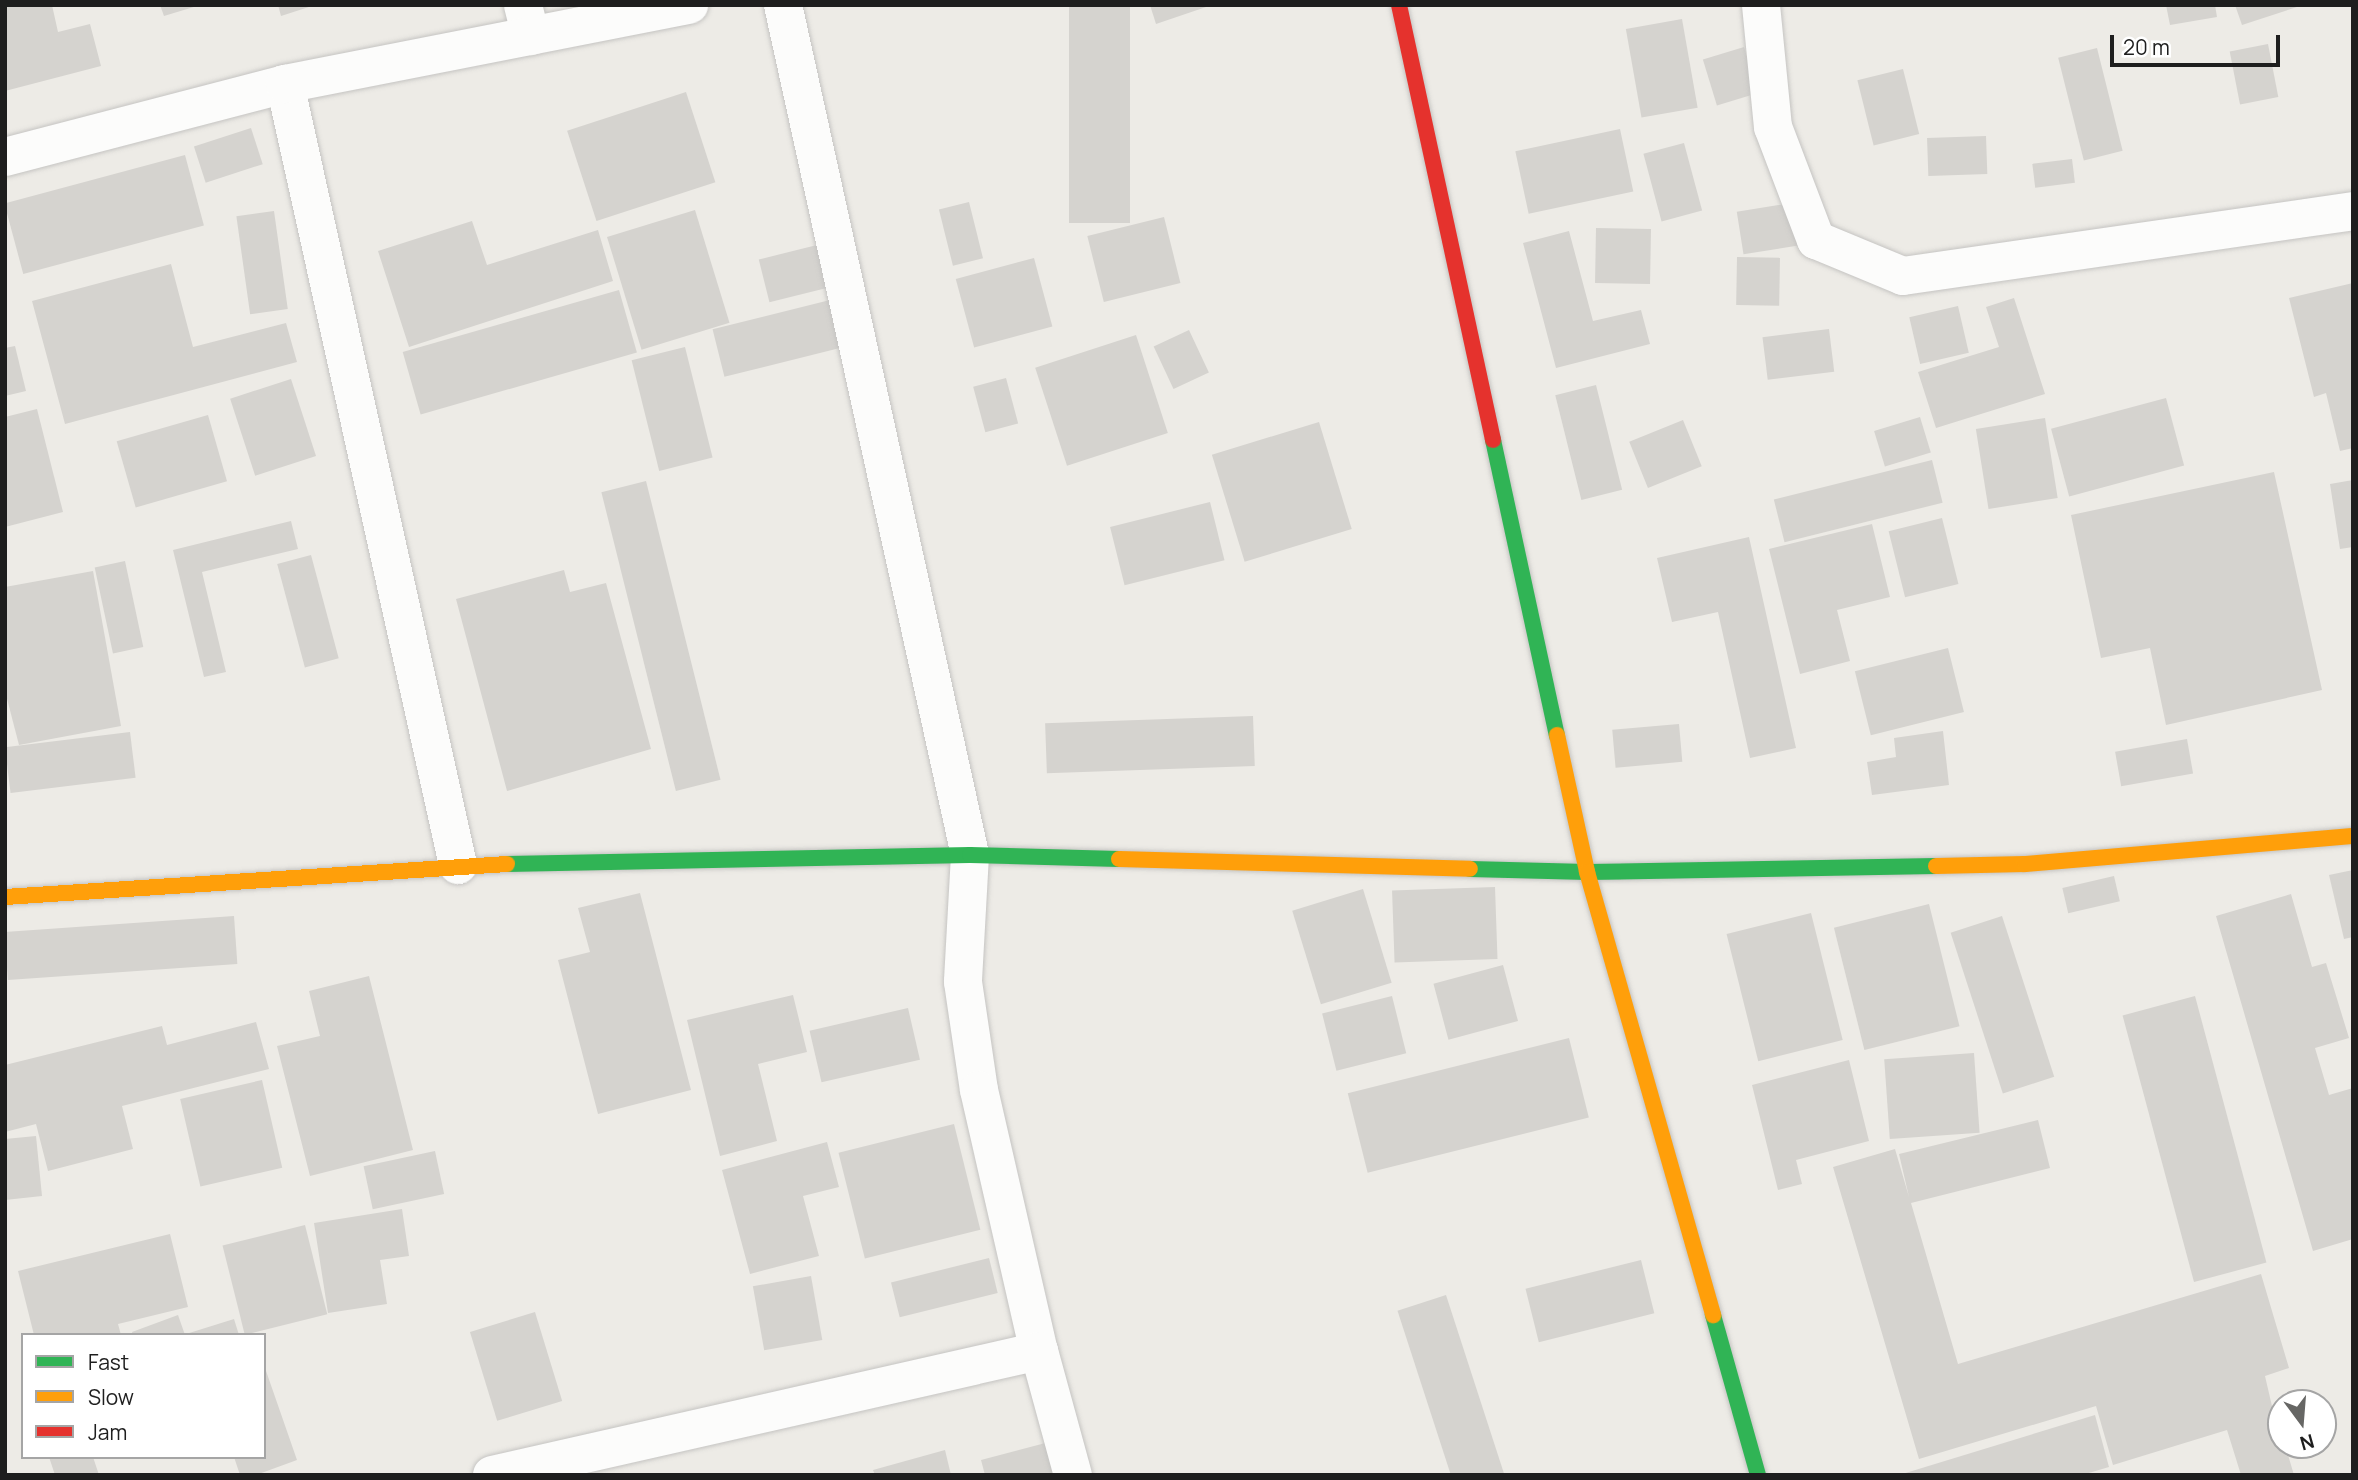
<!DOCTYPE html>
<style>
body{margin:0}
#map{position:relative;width:2358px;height:1480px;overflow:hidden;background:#edebe6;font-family:Manrope,sans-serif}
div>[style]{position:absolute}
.building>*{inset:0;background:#d5d3cf;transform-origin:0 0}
.roads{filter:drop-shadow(0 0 2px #c5c4c2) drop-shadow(0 0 2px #c5c4c2)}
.street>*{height:38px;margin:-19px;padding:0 19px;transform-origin:19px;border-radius:19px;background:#fcfcfb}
.fast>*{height:16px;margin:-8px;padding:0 8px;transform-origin:8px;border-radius:8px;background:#30b455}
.slow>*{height:16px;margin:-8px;padding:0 8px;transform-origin:8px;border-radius:8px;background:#ff9f0a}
.jam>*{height:16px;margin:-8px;padding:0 8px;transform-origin:8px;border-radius:8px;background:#e5322d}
span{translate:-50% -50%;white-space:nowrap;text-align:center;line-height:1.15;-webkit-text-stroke:5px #fff;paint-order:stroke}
.frame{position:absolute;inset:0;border:7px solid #1e1e1e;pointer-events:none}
.legend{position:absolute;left:21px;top:1333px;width:245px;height:126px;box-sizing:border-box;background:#fff;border:2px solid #a5a5a5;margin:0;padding:9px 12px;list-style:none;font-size:21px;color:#1e1e1e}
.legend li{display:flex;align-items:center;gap:14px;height:35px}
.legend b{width:35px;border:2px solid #a5a5a5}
.north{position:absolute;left:2267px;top:1389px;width:70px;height:70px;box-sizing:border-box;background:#fff;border:2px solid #a5a5a5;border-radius:50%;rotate:164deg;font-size:19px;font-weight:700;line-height:28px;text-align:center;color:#1e1e1e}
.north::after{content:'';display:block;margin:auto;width:24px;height:32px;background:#666664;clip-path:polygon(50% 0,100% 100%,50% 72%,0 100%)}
.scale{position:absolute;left:2110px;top:35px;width:170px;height:32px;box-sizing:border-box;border:4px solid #1e1e1e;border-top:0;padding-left:9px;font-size:21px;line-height:24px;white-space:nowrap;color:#1e1e1e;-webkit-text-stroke:5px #fff;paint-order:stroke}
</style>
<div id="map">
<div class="building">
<div style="clip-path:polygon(5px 5px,52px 5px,58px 32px,90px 24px,101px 66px,5px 91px)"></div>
<div style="clip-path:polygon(160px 5px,197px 5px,197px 6px,164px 16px)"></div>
<div style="clip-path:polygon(278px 5px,312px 5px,312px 6px,281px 16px)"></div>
<div style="left:1069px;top:5px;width:61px;height:218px"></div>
<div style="clip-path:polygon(1150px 5px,1209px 5px,1209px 6px,1156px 24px)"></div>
<div style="clip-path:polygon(2166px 5px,2215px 5px,2217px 17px,2170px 25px)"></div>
<div style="clip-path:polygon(2235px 5px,2300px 5px,2300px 6px,2242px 25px)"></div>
<div style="left:1682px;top:19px;width:90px;height:57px;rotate:80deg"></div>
<div style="left:2268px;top:44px;width:54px;height:39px;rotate:79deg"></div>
<div style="left:1744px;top:47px;width:48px;height:43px;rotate:73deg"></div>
<div style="left:2097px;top:48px;width:106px;height:40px;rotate:76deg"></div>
<div style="left:1903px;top:69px;width:67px;height:47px;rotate:76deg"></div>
<div style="left:686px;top:92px;width:95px;height:125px;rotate:72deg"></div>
<div style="left:251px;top:128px;width:38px;height:60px;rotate:72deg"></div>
<div style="left:1620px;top:129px;width:64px;height:107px;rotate:78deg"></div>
<div style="left:1986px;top:136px;width:38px;height:59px;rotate:88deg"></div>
<div style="left:1684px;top:143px;width:70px;height:42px;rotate:75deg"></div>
<div style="left:185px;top:155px;width:73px;height:187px;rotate:75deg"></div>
<div style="left:2072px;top:159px;width:24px;height:40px;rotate:83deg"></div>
<div style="left:969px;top:202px;width:58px;height:31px;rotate:76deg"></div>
<div style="left:1798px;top:202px;width:43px;height:62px;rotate:81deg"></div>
<div style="left:695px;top:210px;width:118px;height:92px;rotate:73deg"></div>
<div style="left:274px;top:211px;width:99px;height:38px;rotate:82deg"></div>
<div style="left:1164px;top:217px;width:68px;height:79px;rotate:76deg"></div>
<div style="clip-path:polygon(472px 221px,487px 265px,598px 230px,613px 281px,409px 347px,378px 251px)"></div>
<div style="left:1596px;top:228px;width:55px;height:55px;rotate:1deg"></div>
<div style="clip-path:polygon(1569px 231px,1593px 321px,1641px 310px,1650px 344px,1556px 368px,1523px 243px)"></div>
<div style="left:817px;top:245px;width:44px;height:60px;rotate:76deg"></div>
<div style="left:1737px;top:257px;width:43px;height:48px;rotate:1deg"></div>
<div style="left:1034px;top:258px;width:71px;height:81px;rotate:75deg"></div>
<div style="clip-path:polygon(171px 264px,193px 347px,286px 323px,297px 362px,65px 424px,32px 301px)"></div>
<div style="clip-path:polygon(2353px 283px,2353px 448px,2340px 451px,2326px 393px,2314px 397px,2289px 298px)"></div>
<div style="left:619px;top:290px;width:65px;height:225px;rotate:74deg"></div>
<div style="clip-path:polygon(2014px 298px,2045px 394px,1936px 428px,1918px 372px,1999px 347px,1986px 307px)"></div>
<div style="left:830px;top:300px;width:49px;height:121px;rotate:76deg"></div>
<div style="left:1958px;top:306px;width:48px;height:50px;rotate:77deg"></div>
<div style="left:1829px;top:329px;width:43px;height:67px;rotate:83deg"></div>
<div style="left:1189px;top:330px;width:47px;height:39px;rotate:65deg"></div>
<div style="left:1136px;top:335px;width:103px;height:106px;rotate:72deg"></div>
<div style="clip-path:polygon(15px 346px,26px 391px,5px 396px,5px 348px)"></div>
<div style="left:685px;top:347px;width:114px;height:55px;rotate:76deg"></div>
<div style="left:1006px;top:378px;width:47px;height:34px;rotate:75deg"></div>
<div style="left:291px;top:379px;width:81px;height:64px;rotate:72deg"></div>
<div style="left:1596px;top:385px;width:108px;height:42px;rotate:76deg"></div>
<div style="left:2166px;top:398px;width:70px;height:119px;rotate:75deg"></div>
<div style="clip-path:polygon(37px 409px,63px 512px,5px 527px,5px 417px)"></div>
<div style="left:208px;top:415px;width:69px;height:95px;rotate:74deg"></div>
<div style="left:1920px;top:417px;width:37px;height:48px;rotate:73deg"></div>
<div style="left:2045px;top:418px;width:81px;height:70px;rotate:81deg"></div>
<div style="left:1683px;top:420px;width:50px;height:58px;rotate:68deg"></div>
<div style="left:1319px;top:422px;width:112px;height:112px;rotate:73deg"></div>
<div style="left:1932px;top:460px;width:44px;height:163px;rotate:76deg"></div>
<div style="clip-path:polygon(2274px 472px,2322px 690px,2166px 725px,2150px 648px,2101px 658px,2071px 515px)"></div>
<div style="clip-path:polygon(2353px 480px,2353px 547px,2340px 549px,2330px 484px)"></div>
<div style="left:646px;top:481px;width:308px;height:46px;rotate:76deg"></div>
<div style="left:1210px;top:502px;width:60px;height:103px;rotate:76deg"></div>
<div style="left:1942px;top:518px;width:68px;height:55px;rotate:76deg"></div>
<div style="clip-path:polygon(291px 521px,298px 549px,202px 572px,226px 672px,204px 677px,173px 550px)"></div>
<div style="clip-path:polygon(1872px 524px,1890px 597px,1837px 610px,1850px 661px,1800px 674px,1769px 549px)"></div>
<div style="clip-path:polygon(1749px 537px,1796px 748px,1750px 758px,1718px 612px,1672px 622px,1657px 558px)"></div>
<div style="left:311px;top:555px;width:107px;height:35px;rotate:75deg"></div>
<div style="left:125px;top:561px;width:88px;height:31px;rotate:78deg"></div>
<div style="clip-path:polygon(564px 570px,570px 592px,606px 583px,651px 749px,507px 791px,456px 599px)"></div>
<div style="clip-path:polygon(93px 571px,121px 726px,19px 745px,5px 691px,5px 587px)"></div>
<div style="left:1948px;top:648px;width:66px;height:96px;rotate:76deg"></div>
<div style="left:1253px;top:716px;width:50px;height:208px;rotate:88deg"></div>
<div style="left:1679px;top:724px;width:38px;height:67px;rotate:85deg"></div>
<div style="clip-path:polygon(1943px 731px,1949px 785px,1872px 795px,1867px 762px,1896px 757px,1894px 738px)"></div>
<div style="left:130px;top:732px;width:46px;height:126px;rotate:83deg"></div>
<div style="left:2187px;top:739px;width:35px;height:73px;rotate:80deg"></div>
<div style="clip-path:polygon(2353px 870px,2353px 937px,2344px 939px,2329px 875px)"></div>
<div style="left:2114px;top:876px;width:26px;height:53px;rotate:77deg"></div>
<div style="left:1495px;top:887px;width:72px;height:103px;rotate:88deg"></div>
<div style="left:1363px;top:889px;width:98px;height:74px;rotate:73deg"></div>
<div style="clip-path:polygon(640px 893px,691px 1090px,598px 1114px,558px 960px,590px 952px,578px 908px)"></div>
<div style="clip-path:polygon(2291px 894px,2312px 967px,2326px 963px,2349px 1038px,2315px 1048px,2329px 1095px,2353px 1088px,2353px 1239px,2313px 1251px,2216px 916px)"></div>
<div style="left:1929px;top:904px;width:126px;height:98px;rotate:76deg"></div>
<div style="left:1811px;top:913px;width:131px;height:87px;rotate:76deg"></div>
<div style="left:234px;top:916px;width:48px;height:230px;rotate:86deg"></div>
<div style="left:2002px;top:916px;width:169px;height:54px;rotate:72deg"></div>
<div style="left:1503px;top:965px;width:58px;height:72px;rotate:75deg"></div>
<div style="clip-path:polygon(369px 976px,413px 1150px,310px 1176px,277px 1046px,320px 1036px,309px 991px)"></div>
<div style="clip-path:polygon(793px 995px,807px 1052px,758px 1064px,777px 1141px,720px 1156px,687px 1020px)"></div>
<div style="left:1392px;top:996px;width:59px;height:72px;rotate:76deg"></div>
<div style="left:2195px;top:996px;width:276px;height:75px;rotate:75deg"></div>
<div style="left:908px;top:1008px;width:53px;height:101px;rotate:77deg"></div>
<div style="clip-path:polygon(256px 1022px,269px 1069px,122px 1106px,133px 1149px,48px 1171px,36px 1124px,5px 1132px,5px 1065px,162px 1026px,167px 1045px)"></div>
<div style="left:1569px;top:1038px;width:82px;height:228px;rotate:76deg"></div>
<div style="left:1974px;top:1053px;width:80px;height:90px;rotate:86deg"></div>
<div style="clip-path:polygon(1849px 1060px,1869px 1141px,1796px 1160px,1802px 1184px,1778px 1190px,1752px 1085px)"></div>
<div style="left:262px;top:1080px;width:90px;height:84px;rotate:77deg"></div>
<div style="clip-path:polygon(2038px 1120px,2050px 1168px,1911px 1203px,1958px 1364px,2261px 1274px,2289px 1368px,2265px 1376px,2281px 1445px,2285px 1445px,2294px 1475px,2241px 1475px,2227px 1430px,2113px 1465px,2096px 1406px,1919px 1459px,1833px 1167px,1895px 1149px,1909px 1197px,1899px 1154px)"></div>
<div style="left:954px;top:1124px;width:109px;height:119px;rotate:76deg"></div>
<div style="clip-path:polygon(36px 1136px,42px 1196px,5px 1200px,5px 1139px)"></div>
<div style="clip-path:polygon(827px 1142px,839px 1187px,803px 1196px,819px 1256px,750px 1274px,722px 1170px)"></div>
<div style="left:435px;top:1151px;width:44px;height:73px;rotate:78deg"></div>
<div style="clip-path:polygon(402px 1209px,409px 1256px,380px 1260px,387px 1304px,328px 1313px,314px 1223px)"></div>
<div style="left:305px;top:1225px;width:92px;height:85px;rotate:76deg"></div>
<div style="clip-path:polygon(170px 1234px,188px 1307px,118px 1324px,121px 1335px,34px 1335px,18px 1271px)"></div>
<div style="left:989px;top:1258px;width:36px;height:101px;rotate:76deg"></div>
<div style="left:1641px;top:1260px;width:55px;height:119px;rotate:76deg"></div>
<div style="left:811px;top:1276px;width:65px;height:59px;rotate:80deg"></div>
<div style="left:1446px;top:1295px;width:189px;height:51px;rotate:72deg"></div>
<div style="left:535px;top:1312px;width:93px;height:68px;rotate:73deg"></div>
<div style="clip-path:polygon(178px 1315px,185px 1335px,133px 1335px,132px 1332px)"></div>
<div style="clip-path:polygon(234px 1319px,239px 1335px,186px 1335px,186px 1334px)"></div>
<div style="clip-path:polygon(265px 1368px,297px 1460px,256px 1475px,240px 1475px,234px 1457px,264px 1457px)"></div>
<div style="clip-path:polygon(2095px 1415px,2109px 1467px,2082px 1475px,1899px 1475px)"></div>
<div style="clip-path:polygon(1053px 1441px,1062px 1475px,985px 1475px,981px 1460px)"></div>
<div style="clip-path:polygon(945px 1450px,951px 1475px,875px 1475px,873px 1470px)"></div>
<div style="clip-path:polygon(49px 1457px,93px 1457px,99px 1475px,55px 1475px)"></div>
</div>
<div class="roads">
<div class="street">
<div style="left:523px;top:5px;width:32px;rotate:76deg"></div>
<div style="left:783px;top:5px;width:870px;rotate:77.59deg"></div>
<div style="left:970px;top:855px;width:127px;rotate:93.2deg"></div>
<div style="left:963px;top:982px;width:109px;rotate:81.6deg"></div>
<div style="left:979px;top:1090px;width:268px;rotate:77.1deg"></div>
<div style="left:1039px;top:1351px;width:129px;rotate:74.7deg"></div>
<div style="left:1761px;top:5px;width:123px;rotate:84.4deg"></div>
<div style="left:1773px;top:127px;width:121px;rotate:69.2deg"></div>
<div style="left:1816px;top:240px;width:94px;rotate:22.5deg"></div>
<div style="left:1903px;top:276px;width:455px;rotate:-8.2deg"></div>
<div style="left:285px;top:84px;width:800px;rotate:77.51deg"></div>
<div style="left:5px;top:157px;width:289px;rotate:-14.6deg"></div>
<div style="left:285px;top:84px;width:412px;rotate:-11.1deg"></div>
<div style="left:492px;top:1475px;width:561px;rotate:-12.77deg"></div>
</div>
<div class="fast">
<div style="left:1493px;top:440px;width:302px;rotate:77.8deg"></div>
<div style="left:507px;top:864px;width:463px;rotate:-1.1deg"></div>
<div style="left:970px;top:855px;width:149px;rotate:1.5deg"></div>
<div style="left:1470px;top:869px;width:117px;rotate:1.5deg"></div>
<div style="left:1587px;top:872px;width:349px;rotate:-1deg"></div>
<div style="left:1713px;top:1315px;width:166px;rotate:74.3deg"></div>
</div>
<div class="slow">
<div style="left:1557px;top:735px;width:140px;rotate:77.6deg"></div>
<div style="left:1587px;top:872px;width:461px;rotate:74.1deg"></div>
<div style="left:1119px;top:859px;width:351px;rotate:1.6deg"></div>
<div style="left:1936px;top:866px;width:89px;rotate:-1.3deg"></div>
<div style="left:2025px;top:864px;width:329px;rotate:-4.9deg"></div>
<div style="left:5px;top:897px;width:503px;rotate:-3.76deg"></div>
</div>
<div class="jam">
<div style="left:1399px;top:5px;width:445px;rotate:77.8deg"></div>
</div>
</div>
<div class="frame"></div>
<ul class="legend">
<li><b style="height:9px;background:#30b455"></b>Fast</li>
<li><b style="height:9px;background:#ff9f0a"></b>Slow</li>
<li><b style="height:9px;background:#e5322d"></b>Jam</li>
</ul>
<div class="north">N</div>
<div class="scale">20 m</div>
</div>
